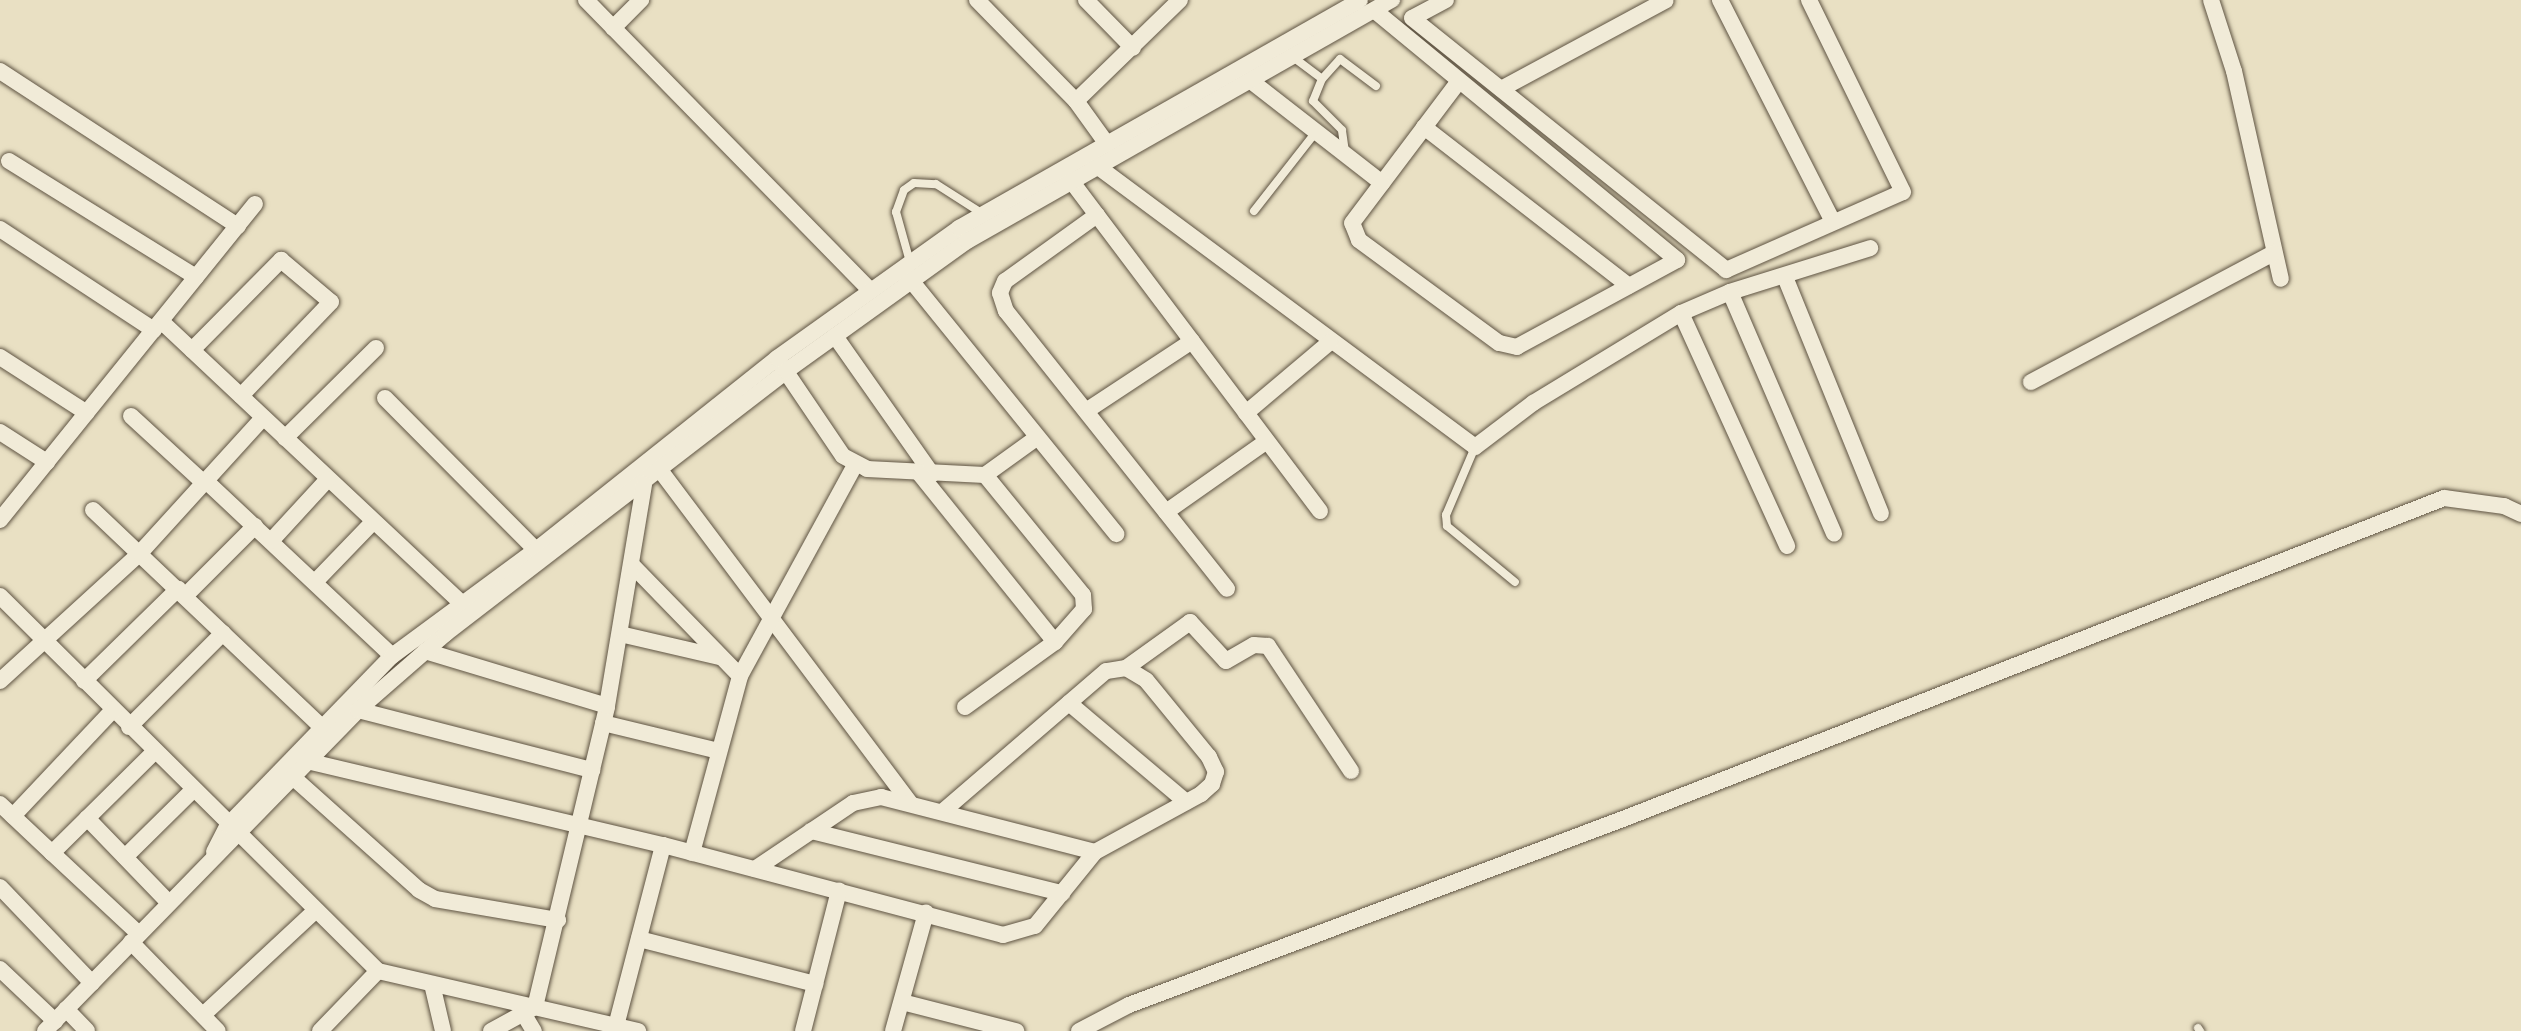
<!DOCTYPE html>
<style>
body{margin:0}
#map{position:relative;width:2521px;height:1031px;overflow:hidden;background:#e9e0c3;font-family:"IM FELL DW Pica",serif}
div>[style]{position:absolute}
.roads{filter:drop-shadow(0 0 2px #5e5342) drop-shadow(0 0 2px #5e5342)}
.lane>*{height:8px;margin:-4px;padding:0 4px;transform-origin:4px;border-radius:4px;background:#f1ebd8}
.street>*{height:16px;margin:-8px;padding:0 8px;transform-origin:8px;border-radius:8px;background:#f1ebd8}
span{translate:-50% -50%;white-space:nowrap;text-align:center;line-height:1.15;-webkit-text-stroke:7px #f1ebd8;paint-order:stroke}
</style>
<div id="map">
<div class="roads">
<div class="lane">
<div style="left:1293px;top:57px;width:36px;rotate:37deg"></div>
<div style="left:1345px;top:152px;width:22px;rotate:-98deg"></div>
<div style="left:1342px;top:130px;width:41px;rotate:-135deg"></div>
<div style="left:1313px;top:101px;width:24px;rotate:-68deg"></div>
<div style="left:1322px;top:79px;width:27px;rotate:-48deg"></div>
<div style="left:1340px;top:59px;width:45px;rotate:36.9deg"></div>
<div style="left:1254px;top:211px;width:100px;rotate:-51.9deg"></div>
<div style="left:910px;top:262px;width:52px;rotate:-105.6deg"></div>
<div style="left:896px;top:212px;width:23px;rotate:-70deg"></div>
<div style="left:904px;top:190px;width:12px;rotate:-35deg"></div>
<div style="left:914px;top:183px;width:22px;rotate:3deg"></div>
<div style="left:936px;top:184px;width:56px;rotate:32.6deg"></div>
<div style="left:1475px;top:447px;width:74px;rotate:113.1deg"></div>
<div style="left:1446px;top:515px;width:11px;rotate:85deg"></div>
<div style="left:1447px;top:526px;width:88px;rotate:39.5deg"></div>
<div style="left:2198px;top:1028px;width:4px;rotate:56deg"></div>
</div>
<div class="street">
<div style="left:586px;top:0;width:407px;rotate:45.6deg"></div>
<div style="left:977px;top:0;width:141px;rotate:45.6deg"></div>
<div style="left:1076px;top:101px;width:145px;rotate:-44.2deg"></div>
<div style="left:1086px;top:0;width:67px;rotate:45.6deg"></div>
<div style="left:1446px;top:0;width:38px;rotate:152deg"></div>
<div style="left:1412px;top:18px;width:403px;rotate:38.7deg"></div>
<div style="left:1726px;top:270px;width:193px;rotate:-23.8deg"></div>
<div style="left:1903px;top:192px;width:214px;rotate:-116.1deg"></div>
<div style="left:1720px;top:0;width:247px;rotate:63deg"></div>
<div style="left:2211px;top:0;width:75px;rotate:72.1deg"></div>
<div style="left:2234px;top:71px;width:213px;rotate:77.3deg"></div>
<div style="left:1374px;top:10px;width:393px;rotate:39.5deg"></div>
<div style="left:1677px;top:260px;width:182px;rotate:151.5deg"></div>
<div style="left:1517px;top:347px;width:18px;rotate:-167deg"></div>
<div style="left:1499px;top:343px;width:174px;rotate:-143.7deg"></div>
<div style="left:1359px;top:240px;width:18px;rotate:-112deg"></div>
<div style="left:1352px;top:223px;width:178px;rotate:-53deg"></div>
<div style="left:613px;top:28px;width:40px;rotate:-45deg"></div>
<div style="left:0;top:71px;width:284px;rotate:33.1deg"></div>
<div style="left:1251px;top:81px;width:166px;rotate:37.9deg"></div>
<div style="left:1501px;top:89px;width:187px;rotate:-28.3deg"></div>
<div style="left:1076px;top:101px;width:53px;rotate:54.2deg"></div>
<div style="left:1424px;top:127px;width:259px;rotate:37.8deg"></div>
<div style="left:9px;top:161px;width:220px;rotate:31.8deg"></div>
<div style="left:1093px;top:163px;width:476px;rotate:36.6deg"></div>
<div style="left:1475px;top:447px;width:73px;rotate:-37.2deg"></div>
<div style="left:1533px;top:403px;width:173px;rotate:-31.3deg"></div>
<div style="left:1681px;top:313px;width:53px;rotate:-23.2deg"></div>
<div style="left:1730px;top:292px;width:147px;rotate:-17.4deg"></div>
<div style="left:1066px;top:174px;width:422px;rotate:53deg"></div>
<div style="left:1097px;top:215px;width:113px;rotate:144.3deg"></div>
<div style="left:1005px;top:281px;width:13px;rotate:113deg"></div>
<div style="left:1000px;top:293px;width:19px;rotate:72deg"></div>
<div style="left:1006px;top:311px;width:355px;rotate:51.5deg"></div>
<div style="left:0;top:229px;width:184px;rotate:33.3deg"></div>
<div style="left:905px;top:273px;width:336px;rotate:51deg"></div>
<div style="left:1785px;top:277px;width:255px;rotate:67.9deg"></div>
<div style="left:1730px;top:292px;width:263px;rotate:66.7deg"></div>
<div style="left:1681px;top:313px;width:256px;rotate:65.5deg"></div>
<div style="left:161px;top:321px;width:410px;rotate:43.2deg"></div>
<div style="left:835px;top:336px;width:169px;rotate:54.9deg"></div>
<div style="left:192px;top:350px;width:127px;rotate:-45.3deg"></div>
<div style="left:281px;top:260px;width:65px;rotate:40deg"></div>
<div style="left:331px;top:302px;width:130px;rotate:133.8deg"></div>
<div style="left:0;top:357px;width:103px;rotate:32.8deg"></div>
<div style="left:780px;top:363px;width:112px;rotate:55.9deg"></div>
<div style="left:843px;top:456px;width:27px;rotate:28deg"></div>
<div style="left:867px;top:469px;width:118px;rotate:2.9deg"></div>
<div style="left:985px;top:475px;width:62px;rotate:-35.8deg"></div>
<div style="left:2031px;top:382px;width:275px;rotate:-28deg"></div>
<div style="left:385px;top:398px;width:214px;rotate:45.2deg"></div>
<div style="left:1086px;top:411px;width:127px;rotate:-33.4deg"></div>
<div style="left:1246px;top:413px;width:110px;rotate:-40.2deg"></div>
<div style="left:131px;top:416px;width:100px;rotate:42.6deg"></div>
<div style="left:0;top:432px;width:56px;rotate:32.6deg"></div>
<div style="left:285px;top:438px;width:128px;rotate:-44.7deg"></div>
<div style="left:660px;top:470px;width:416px;rotate:53.1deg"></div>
<div style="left:919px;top:473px;width:217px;rotate:51.2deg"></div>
<div style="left:207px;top:482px;width:254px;rotate:43.2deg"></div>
<div style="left:93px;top:510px;width:327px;rotate:43.5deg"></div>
<div style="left:1166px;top:512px;width:123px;rotate:-35.1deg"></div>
<div style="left:0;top:520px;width:406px;rotate:-51.1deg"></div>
<div style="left:271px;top:541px;width:84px;rotate:-47.4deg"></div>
<div style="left:633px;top:566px;width:153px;rotate:45.8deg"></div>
<div style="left:315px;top:582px;width:83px;rotate:-46deg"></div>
<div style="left:0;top:596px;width:532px;rotate:44.77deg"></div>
<div style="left:378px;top:971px;width:267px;rotate:13deg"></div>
<div style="left:185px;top:596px;width:99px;rotate:-45deg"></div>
<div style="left:620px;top:634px;width:103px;rotate:13deg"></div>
<div style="left:425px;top:651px;width:190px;rotate:16.8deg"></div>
<div style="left:1126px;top:668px;width:79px;rotate:-35.7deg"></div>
<div style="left:1190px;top:622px;width:53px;rotate:47.3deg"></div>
<div style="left:1226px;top:661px;width:32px;rotate:-30deg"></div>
<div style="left:1254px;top:645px;width:14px;rotate:4deg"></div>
<div style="left:1268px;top:646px;width:150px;rotate:56.4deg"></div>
<div style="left:0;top:681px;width:190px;rotate:-42.4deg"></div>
<div style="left:140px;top:553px;width:183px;rotate:-47.7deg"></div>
<div style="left:84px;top:681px;width:132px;rotate:-44.4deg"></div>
<div style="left:1069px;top:703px;width:153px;rotate:40.2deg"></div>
<div style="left:965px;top:707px;width:111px;rotate:-35.8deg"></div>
<div style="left:1055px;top:642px;width:44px;rotate:-48.7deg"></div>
<div style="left:1084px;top:609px;width:14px;rotate:-94deg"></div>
<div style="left:1083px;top:595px;width:155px;rotate:-129.2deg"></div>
<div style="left:358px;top:710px;width:242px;rotate:14.4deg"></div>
<div style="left:603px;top:723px;width:119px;rotate:13.6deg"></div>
<div style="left:129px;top:727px;width:133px;rotate:-45deg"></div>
<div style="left:311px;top:762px;width:362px;rotate:13.3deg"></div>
<div style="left:663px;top:845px;width:352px;rotate:14.8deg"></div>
<div style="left:1003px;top:935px;width:33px;rotate:-16deg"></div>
<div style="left:1035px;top:926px;width:95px;rotate:-51deg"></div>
<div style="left:1095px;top:852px;width:121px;rotate:-28.7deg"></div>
<div style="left:1201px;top:794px;width:15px;rotate:-42deg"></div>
<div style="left:1212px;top:784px;width:13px;rotate:-72deg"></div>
<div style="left:1216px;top:772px;width:17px;rotate:-115deg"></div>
<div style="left:1209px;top:757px;width:99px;rotate:-129.3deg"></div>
<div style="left:1146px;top:680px;width:23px;rotate:-149deg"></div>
<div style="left:1126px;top:668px;width:20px;rotate:171deg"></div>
<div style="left:1106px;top:671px;width:215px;rotate:139.3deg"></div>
<div style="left:295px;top:779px;width:166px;rotate:41.8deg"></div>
<div style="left:419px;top:890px;width:18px;rotate:29deg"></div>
<div style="left:435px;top:899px;width:125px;rotate:9.7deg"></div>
<div style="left:0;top:804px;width:71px;rotate:43.3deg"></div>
<div style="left:13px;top:816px;width:146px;rotate:-46.7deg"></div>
<div style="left:87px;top:818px;width:118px;rotate:46deg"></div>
<div style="left:811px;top:831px;width:259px;rotate:13.9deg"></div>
<div style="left:214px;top:852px;width:30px;rotate:-63deg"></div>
<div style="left:228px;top:825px;width:235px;rotate:-45.9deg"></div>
<div style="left:392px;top:656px;width:179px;rotate:-36.4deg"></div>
<div style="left:536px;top:550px;width:308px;rotate:-38.5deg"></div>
<div style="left:777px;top:358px;width:224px;rotate:-35.5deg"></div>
<div style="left:959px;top:228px;width:461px;rotate:-29.6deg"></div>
<div style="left:692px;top:853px;width:183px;rotate:-74.8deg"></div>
<div style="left:740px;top:676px;width:240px;rotate:-61.4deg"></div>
<div style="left:125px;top:857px;width:94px;rotate:-44.6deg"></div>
<div style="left:755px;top:869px;width:118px;rotate:-34deg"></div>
<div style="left:853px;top:803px;width:29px;rotate:-12deg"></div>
<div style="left:881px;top:797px;width:221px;rotate:14.4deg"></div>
<div style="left:0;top:887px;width:133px;rotate:46.2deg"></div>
<div style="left:139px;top:934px;width:119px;rotate:-137deg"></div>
<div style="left:52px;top:853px;width:144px;rotate:-44.7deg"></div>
<div style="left:639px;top:939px;width:182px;rotate:14.3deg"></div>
<div style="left:131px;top:942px;width:124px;rotate:45.7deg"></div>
<div style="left:0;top:969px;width:76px;rotate:43.4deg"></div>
<div style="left:432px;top:984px;width:48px;rotate:76.8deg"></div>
<div style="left:902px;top:1002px;width:118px;rotate:14.3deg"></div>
<div style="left:66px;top:1009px;width:30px;rotate:46deg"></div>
<div style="left:523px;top:1013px;width:21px;rotate:59deg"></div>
<div style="left:203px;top:1015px;width:153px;rotate:-42.9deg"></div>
<div style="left:616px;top:1026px;width:187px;rotate:-75.4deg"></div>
<div style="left:45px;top:1031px;width:448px;rotate:-45.7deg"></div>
<div style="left:358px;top:710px;width:116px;rotate:-41.1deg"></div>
<div style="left:445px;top:634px;width:431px;rotate:-37.6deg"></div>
<div style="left:786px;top:371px;width:223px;rotate:-35.7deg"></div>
<div style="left:967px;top:241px;width:489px;rotate:-29.6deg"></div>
<div style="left:320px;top:1031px;width:83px;rotate:-46deg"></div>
<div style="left:491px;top:1031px;width:50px;rotate:-28.6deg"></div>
<div style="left:535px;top:1007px;width:309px;rotate:-76.5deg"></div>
<div style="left:607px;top:706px;width:225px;rotate:-80.5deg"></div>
<div style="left:803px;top:1031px;width:145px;rotate:-75.6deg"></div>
<div style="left:893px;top:1031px;width:123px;rotate:-74.4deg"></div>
<div style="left:1079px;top:1031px;width:56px;rotate:-27.5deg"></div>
<div style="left:1129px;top:1005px;width:533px;rotate:-20.64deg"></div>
<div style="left:1628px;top:817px;width:876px;rotate:-21.35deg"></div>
<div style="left:2444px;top:498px;width:61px;rotate:7.6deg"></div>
<div style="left:2504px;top:506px;width:19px;rotate:25deg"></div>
</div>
</div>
</div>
